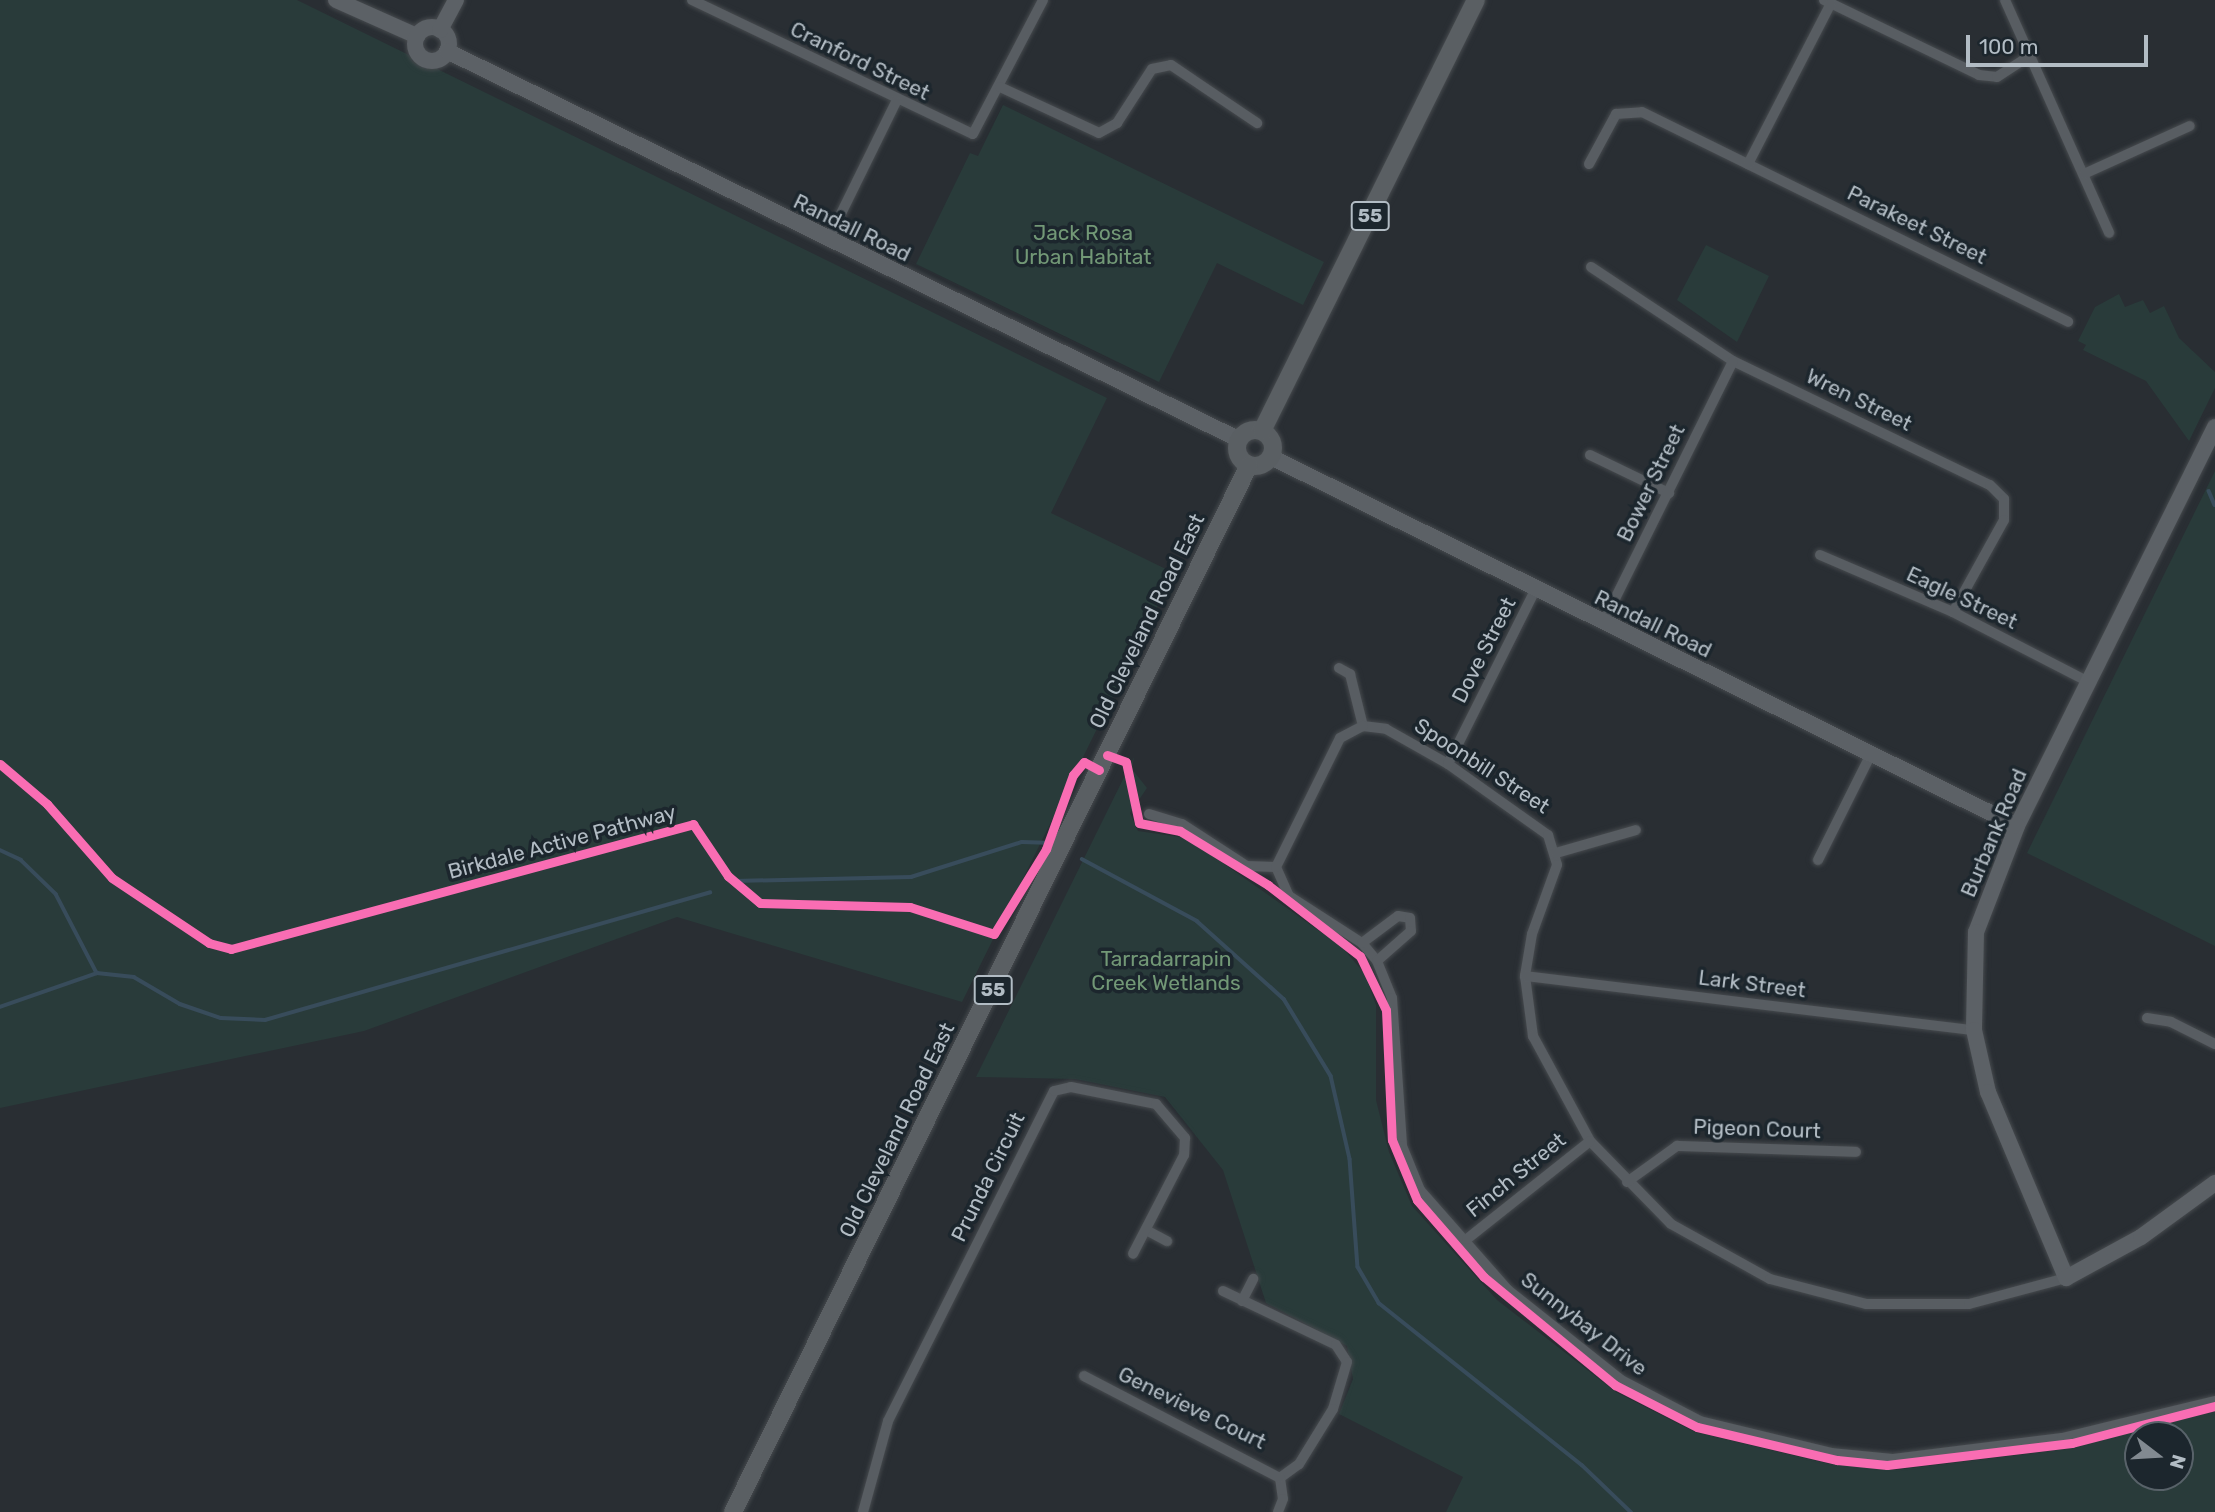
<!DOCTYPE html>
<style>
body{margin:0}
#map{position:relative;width:2215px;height:1512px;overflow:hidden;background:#292e33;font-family:Rubik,sans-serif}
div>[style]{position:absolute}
.green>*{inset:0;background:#293b3a}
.stream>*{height:3.5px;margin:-1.75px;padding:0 1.75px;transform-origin:1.75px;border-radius:1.75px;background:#384c5b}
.roads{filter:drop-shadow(0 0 2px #464a4e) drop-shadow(0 0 2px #464a4e)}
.street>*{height:10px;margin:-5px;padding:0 5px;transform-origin:5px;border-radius:5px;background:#585d62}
.secondary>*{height:16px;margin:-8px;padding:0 8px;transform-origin:8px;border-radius:8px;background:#5c6166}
.secondary>.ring{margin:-8px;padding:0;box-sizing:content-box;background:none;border:16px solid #5c6166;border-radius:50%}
.primary>*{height:18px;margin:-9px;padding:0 9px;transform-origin:9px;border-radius:9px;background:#5a5f63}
.primary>.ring{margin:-9px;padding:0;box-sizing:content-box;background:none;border:18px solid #5a5f63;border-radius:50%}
.cycleway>*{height:9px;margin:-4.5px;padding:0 4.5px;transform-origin:4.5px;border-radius:4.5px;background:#f96db3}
span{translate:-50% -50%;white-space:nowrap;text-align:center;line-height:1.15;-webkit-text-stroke:7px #1c262d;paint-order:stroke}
.shield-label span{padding:2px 5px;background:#1c262d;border:2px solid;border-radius:5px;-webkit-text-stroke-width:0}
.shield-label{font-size:19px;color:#b2bcc4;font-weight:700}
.street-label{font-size:21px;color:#b2bcc4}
.park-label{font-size:21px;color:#729876}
.north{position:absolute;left:2124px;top:1421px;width:70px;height:70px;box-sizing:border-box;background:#1c262d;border:2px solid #586269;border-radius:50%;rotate:107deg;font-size:19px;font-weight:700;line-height:28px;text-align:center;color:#b2bcc4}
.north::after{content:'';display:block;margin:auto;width:24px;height:32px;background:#828a91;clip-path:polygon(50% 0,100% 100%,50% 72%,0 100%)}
.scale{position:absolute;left:1966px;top:35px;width:182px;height:32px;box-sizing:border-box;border:4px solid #b2bcc4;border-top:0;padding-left:9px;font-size:21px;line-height:24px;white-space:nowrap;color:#b2bcc4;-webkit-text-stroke:5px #1c262d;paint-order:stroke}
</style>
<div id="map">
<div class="green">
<div style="clip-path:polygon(0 0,297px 0,1107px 398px,1051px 513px,1174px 573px,962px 1002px,677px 917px,364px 1031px,0 1108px)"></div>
<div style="clip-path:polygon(1003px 105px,1324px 262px,1303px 305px,1217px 263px,1159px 382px,916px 264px,970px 153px,978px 156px)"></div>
<div style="clip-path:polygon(1706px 245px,1769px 276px,1737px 342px,1677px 300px)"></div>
<div style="clip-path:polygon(2119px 294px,2125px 307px,2143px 300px,2150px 313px,2164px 306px,2179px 338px,2215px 372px,2215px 388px,2189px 441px,2146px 381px,2083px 350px,2086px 345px,2078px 341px,2095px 307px)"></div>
<div style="clip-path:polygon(2215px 471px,2215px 946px,2027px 853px)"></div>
<div style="clip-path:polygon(evenodd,1134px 757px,1132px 769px,1147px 788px,1130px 813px,1138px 831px,1187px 838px,1341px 946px,1365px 974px,1376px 1005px,1376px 1100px,1389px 1152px,1412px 1206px,1497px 1300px,1616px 1392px,1695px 1432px,1830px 1464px,1894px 1470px,2066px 1449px,2215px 1411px,2215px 1512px,1446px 1512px,1463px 1477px,1339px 1414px,1353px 1379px,1347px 1346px,1266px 1303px,1223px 1170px,1165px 1097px,1075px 1079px,976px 1077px,1134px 757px,2138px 1435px,2180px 1435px,2180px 1477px,2138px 1477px,2138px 1435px)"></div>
</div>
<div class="stream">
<div style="left:2209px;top:491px;width:15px;rotate:67deg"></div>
<div style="left:0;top:850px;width:23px;rotate:25deg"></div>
<div style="left:21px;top:860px;width:49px;rotate:44.2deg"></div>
<div style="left:56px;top:894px;width:89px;rotate:62.6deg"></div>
<div style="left:1082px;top:859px;width:131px;rotate:28.3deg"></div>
<div style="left:1197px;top:921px;width:117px;rotate:41.9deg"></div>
<div style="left:1284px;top:999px;width:90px;rotate:58.6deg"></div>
<div style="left:1331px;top:1076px;width:85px;rotate:77.1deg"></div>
<div style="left:1350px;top:1159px;width:108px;rotate:85.8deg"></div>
<div style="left:1358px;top:1267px;width:42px;rotate:59.7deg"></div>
<div style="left:1379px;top:1303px;width:260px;rotate:38.6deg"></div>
<div style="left:1582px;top:1465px;width:68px;rotate:43.8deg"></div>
<div style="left:735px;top:881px;width:176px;rotate:-1.3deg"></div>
<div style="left:911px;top:877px;width:116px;rotate:-17.5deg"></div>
<div style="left:1022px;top:842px;width:24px;rotate:2deg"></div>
<div style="left:0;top:1007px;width:103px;rotate:-19.3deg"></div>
<div style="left:97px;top:973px;width:37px;rotate:6deg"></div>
<div style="left:134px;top:977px;width:53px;rotate:30.4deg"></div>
<div style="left:180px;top:1004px;width:43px;rotate:18.9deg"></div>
<div style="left:221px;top:1018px;width:44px;rotate:2.6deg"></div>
<div style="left:265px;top:1020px;width:463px;rotate:-16deg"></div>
</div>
<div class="roads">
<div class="street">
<div style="left:692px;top:0;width:311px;rotate:25.5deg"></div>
<div style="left:973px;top:134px;width:151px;rotate:-62.4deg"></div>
<div style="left:1824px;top:0;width:172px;rotate:25.8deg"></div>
<div style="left:1979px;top:75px;width:18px;rotate:6deg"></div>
<div style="left:1997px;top:77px;width:37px;rotate:-33deg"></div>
<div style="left:2005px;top:0;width:255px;rotate:65.9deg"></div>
<div style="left:1000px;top:87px;width:109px;rotate:24.9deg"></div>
<div style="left:1099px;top:133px;width:21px;rotate:-29deg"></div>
<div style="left:1117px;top:123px;width:64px;rotate:-57.1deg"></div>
<div style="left:1152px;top:69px;width:19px;rotate:-12deg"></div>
<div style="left:1171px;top:65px;width:104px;rotate:34deg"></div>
<div style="left:1589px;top:164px;width:57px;rotate:-61.6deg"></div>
<div style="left:1616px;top:114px;width:26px;rotate:-4deg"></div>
<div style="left:1642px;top:112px;width:475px;rotate:26.2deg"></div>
<div style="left:1748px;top:164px;width:181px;rotate:-62.7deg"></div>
<div style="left:2084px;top:174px;width:116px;rotate:-24.4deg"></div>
<div style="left:828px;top:240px;width:154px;rotate:-63.8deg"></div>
<div style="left:1591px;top:267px;width:170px;rotate:33.5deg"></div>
<div style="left:1733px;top:361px;width:285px;rotate:25.8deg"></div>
<div style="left:1990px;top:485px;width:20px;rotate:45deg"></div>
<div style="left:2004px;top:499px;width:21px;rotate:90deg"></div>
<div style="left:2004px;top:520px;width:105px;rotate:119deg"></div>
<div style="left:1590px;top:455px;width:88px;rotate:25.7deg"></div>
<div style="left:1820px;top:555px;width:145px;rotate:23.2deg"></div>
<div style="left:1953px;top:612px;width:148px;rotate:27.3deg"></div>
<div style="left:1603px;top:623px;width:292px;rotate:-63.6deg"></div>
<div style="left:1339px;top:668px;width:13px;rotate:29deg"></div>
<div style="left:1350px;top:674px;width:54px;rotate:76deg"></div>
<div style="left:1363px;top:726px;width:23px;rotate:7deg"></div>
<div style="left:1386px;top:729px;width:71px;rotate:29.4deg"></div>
<div style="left:1448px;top:764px;width:123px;rotate:35.4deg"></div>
<div style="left:1548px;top:835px;width:31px;rotate:73deg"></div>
<div style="left:1557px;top:865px;width:73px;rotate:109.9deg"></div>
<div style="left:1532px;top:934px;width:43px;rotate:99.5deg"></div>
<div style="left:1525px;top:976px;width:61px;rotate:82.4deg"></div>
<div style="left:1533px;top:1036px;width:119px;rotate:61.5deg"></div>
<div style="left:1590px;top:1141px;width:116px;rotate:45.7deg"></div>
<div style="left:1671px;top:1224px;width:113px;rotate:29.1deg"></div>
<div style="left:1770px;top:1279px;width:99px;rotate:14.6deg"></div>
<div style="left:1866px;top:1304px;width:103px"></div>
<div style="left:1969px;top:1304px;width:100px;rotate:-15deg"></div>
<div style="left:1448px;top:764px;width:195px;rotate:-63.4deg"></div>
<div style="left:1149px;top:814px;width:34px;rotate:17deg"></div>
<div style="left:1182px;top:824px;width:77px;rotate:32.9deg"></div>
<div style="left:1247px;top:866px;width:29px;rotate:2deg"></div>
<div style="left:1556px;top:853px;width:83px;rotate:-16deg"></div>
<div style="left:1818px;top:860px;width:116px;rotate:-63.4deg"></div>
<div style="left:1276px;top:867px;width:32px;rotate:66deg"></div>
<div style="left:1289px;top:896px;width:87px;rotate:32.8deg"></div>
<div style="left:1362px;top:943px;width:23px;rotate:50deg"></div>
<div style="left:1377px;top:961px;width:40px;rotate:68deg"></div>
<div style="left:1392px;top:998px;width:148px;rotate:86.1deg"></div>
<div style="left:1402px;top:1146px;width:48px;rotate:67.8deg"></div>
<div style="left:1420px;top:1190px;width:133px;rotate:48.7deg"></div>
<div style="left:1508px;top:1290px;width:144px;rotate:38.5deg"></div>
<div style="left:1621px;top:1380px;width:89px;rotate:27.4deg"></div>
<div style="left:1700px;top:1421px;width:135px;rotate:13.7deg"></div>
<div style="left:1831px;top:1453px;width:62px;rotate:5.5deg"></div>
<div style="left:1893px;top:1459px;width:170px;rotate:-7.1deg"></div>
<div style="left:2062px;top:1438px;width:157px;rotate:-13.6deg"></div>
<div style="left:1276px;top:867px;width:144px;rotate:-63.6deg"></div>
<div style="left:1340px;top:738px;width:26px;rotate:-28deg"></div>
<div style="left:1362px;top:943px;width:45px;rotate:-36.9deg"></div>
<div style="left:1398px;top:916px;width:12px;rotate:9deg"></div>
<div style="left:1410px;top:918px;width:13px;rotate:86deg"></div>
<div style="left:1411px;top:931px;width:45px;rotate:138.6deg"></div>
<div style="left:1525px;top:976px;width:452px;rotate:6.9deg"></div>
<div style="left:2147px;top:1018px;width:24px;rotate:9deg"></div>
<div style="left:2171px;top:1022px;width:49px;rotate:26.6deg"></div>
<div style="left:1627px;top:1182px;width:62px;rotate:-35.8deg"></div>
<div style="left:1677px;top:1146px;width:179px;rotate:1.9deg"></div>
<div style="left:1146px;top:1230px;width:24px;rotate:28deg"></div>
<div style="left:1467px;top:1239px;width:157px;rotate:-38.5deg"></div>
<div style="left:1223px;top:1291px;width:125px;rotate:25.5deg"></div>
<div style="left:1336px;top:1345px;width:20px;rotate:57deg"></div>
<div style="left:1347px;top:1362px;width:49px;rotate:106.6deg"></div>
<div style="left:1333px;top:1409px;width:65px;rotate:121.7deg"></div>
<div style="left:1299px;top:1464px;width:24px;rotate:144deg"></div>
<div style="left:1280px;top:1478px;width:21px;rotate:82deg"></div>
<div style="left:1283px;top:1499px;width:14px;rotate:111deg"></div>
<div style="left:1242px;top:1301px;width:25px;rotate:-63deg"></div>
<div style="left:1084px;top:1376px;width:221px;rotate:27.5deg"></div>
<div style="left:863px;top:1512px;width:94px;rotate:-74.6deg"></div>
<div style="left:888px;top:1421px;width:369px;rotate:-63.3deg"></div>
<div style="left:1054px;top:1091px;width:17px;rotate:-13deg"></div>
<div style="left:1071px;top:1087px;width:87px;rotate:11.3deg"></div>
<div style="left:1156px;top:1104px;width:45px;rotate:49.5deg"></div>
<div style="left:1185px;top:1138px;width:17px;rotate:93deg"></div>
<div style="left:1184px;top:1155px;width:111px;rotate:117.3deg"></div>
</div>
<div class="secondary">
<div style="left:336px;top:0;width:89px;rotate:24deg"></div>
<div class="ring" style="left:415px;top:27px;width:18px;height:18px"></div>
<div style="left:440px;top:30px;width:34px;rotate:-62deg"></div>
<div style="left:447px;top:51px;width:883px;rotate:26.13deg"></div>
<div style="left:2215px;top:427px;width:445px;rotate:116.4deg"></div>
<div style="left:2017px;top:826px;width:114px;rotate:111.1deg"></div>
<div style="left:1976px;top:932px;width:98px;rotate:91.2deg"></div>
<div style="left:1974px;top:1030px;width:64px;rotate:77.3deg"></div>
<div style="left:1988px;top:1092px;width:202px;rotate:67.2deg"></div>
<div style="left:2066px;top:1278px;width:85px;rotate:-28.7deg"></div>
<div style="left:2141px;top:1237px;width:92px;rotate:-36.1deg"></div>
<div style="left:1271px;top:457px;width:832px;rotate:26.32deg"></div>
</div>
<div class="primary">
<div class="ring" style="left:1237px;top:430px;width:18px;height:18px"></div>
<div style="left:1262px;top:431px;width:481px;rotate:-63.6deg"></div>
<div style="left:733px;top:1512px;width:1167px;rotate:-63.76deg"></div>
</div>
</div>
<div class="cycleway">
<div style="left:1107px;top:755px;width:20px;rotate:20deg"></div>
<div style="left:1126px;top:762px;width:62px;rotate:78deg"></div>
<div style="left:1139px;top:823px;width:42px;rotate:11deg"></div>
<div style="left:1180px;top:831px;width:103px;rotate:31.5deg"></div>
<div style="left:1268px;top:885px;width:116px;rotate:37.7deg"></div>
<div style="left:1360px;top:956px;width:60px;rotate:64.3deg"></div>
<div style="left:1386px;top:1010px;width:130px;rotate:87.4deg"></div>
<div style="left:1392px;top:1140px;width:65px;rotate:67.4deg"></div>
<div style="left:1417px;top:1200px;width:102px;rotate:49deg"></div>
<div style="left:1484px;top:1277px;width:170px;rotate:39.5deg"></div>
<div style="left:1615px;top:1385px;width:92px;rotate:27.1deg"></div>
<div style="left:1697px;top:1427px;width:144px;rotate:13.3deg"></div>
<div style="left:1837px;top:1460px;width:50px;rotate:5.7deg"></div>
<div style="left:1887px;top:1465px;width:186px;rotate:-6.8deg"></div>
<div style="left:2072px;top:1443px;width:148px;rotate:-14.5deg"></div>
<div style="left:0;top:764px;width:62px;rotate:40.4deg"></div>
<div style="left:47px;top:804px;width:98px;rotate:48.7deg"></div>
<div style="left:112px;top:878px;width:117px;rotate:33.8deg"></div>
<div style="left:209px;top:943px;width:23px;rotate:15deg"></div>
<div style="left:231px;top:949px;width:479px;rotate:-15.1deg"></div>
<div style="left:693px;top:824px;width:63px;rotate:56.1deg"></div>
<div style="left:728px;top:876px;width:42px;rotate:40.2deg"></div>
<div style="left:760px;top:903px;width:150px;rotate:1.5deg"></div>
<div style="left:910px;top:907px;width:88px;rotate:17.8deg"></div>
<div style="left:994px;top:934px;width:100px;rotate:-58.5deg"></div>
<div style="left:1046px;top:849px;width:79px;rotate:-70deg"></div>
<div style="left:1073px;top:775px;width:17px;rotate:-50deg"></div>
<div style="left:1084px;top:762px;width:17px;rotate:28deg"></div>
</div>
<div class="shield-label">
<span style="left:1370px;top:216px">55</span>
<span style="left:993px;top:990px">55</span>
</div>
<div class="street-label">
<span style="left:860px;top:61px;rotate:26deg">Cranford Street</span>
<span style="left:1917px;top:225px;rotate:26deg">Parakeet Street</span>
<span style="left:852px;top:228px;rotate:26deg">Randall Road</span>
<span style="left:1859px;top:400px;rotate:26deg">Wren Street</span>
<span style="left:1651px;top:483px;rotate:-64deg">Bower Street</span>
<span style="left:1962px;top:598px;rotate:25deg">Eagle Street</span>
<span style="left:1147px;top:621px;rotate:-64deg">Old Cleveland Road East</span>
<span style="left:1653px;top:624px;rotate:26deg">Randall Road</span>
<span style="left:1484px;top:650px;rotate:-63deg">Dove Street</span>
<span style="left:1482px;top:766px;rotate:33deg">Spoonbill Street</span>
<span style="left:1994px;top:833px;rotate:-67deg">Burbank Road</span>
<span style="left:562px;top:842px;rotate:-15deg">Birkdale Active Pathway</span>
<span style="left:1752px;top:984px;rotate:7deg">Lark Street</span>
<span style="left:1757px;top:1129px;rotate:2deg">Pigeon Court</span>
<span style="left:897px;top:1130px;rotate:-64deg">Old Cleveland Road East</span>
<span style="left:1516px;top:1175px;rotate:-39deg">Finch Street</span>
<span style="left:988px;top:1177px;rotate:-64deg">Prunda Circuit</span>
<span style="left:1584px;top:1324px;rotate:38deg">Sunnybay Drive</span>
<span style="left:1192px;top:1408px;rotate:26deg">Genevieve Court</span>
</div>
<div class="park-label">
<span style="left:1083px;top:245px">Jack Rosa<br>Urban Habitat</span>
<span style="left:1166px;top:971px">Tarradarrapin<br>Creek Wetlands</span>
</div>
<div class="north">N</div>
<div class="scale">100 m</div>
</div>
